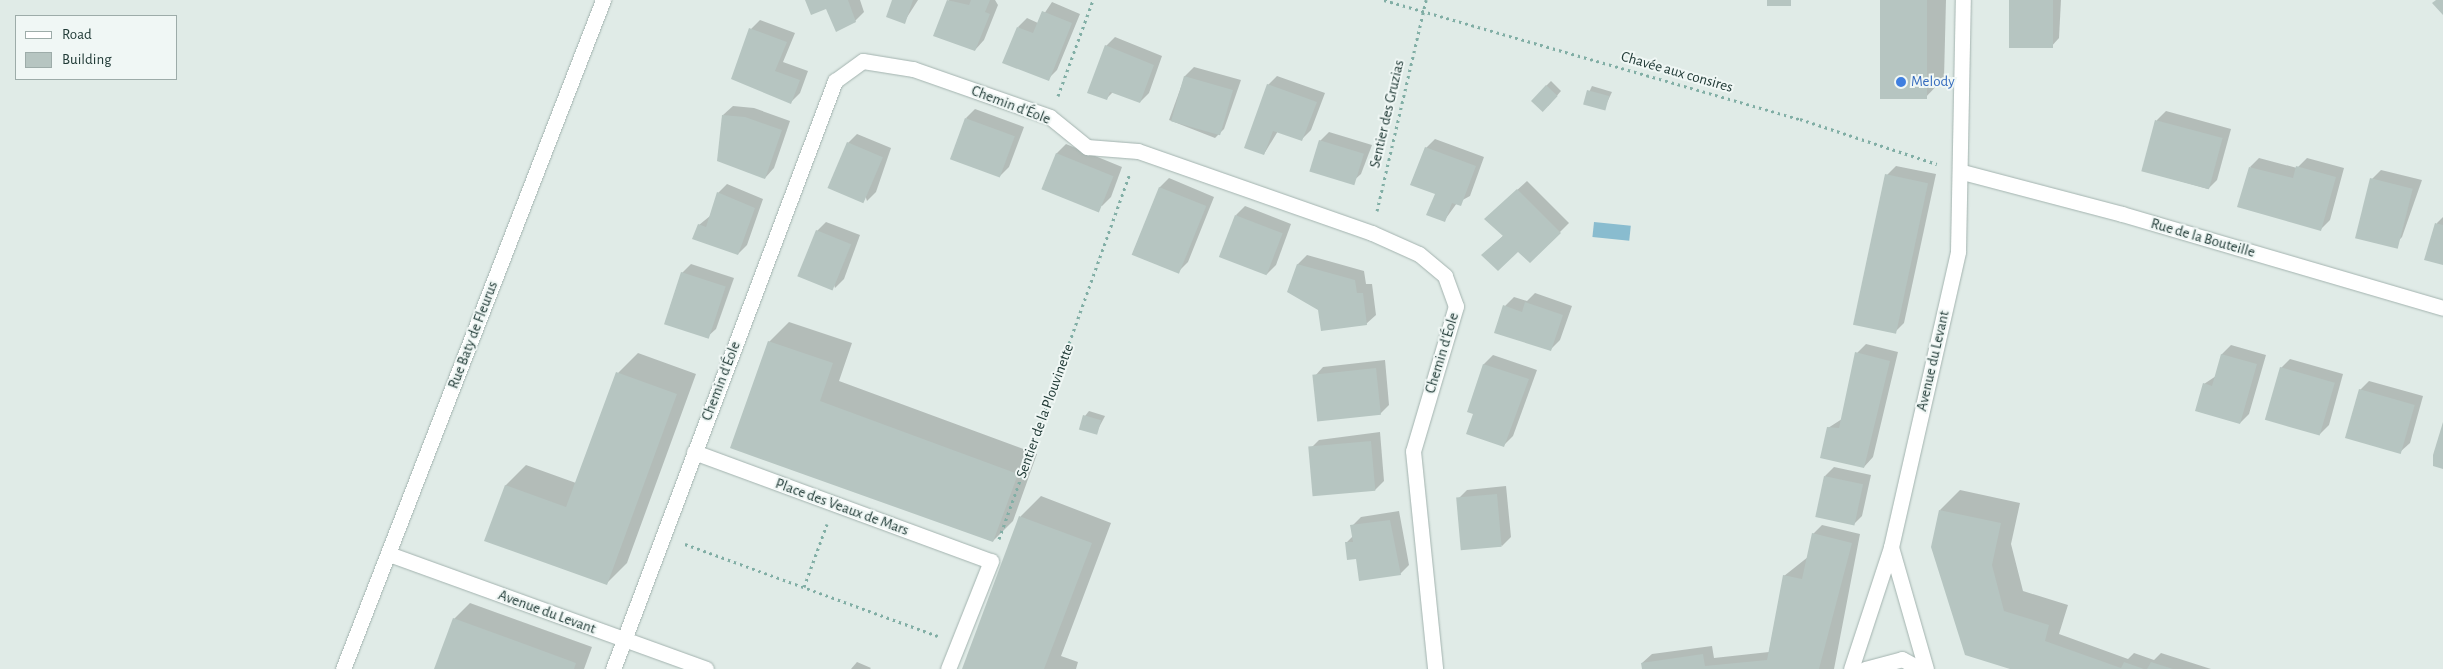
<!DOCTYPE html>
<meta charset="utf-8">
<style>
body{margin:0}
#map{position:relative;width:2443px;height:669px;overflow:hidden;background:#e0ebe7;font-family:"Alegreya Sans",sans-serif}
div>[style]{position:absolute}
.water>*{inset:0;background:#89bccf;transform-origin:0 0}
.shadow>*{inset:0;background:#0003}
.building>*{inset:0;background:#b6c5c1;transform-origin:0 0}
.path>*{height:3px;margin-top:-1.5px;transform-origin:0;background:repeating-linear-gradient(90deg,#81aea5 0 2.5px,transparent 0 6.5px)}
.roads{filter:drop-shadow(0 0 1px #a3b3af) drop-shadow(0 0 1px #a3b3af)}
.minor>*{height:15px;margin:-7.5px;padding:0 7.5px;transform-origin:7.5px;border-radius:7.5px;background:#fff}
.dots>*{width:14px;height:14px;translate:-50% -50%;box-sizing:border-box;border:2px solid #f0f7f5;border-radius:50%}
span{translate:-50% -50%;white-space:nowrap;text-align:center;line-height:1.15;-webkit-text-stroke:4px #f0f7f5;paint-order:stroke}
.street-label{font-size:15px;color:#213b37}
.shop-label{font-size:15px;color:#366cbe}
.left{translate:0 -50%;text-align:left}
.legend{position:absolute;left:15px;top:15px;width:162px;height:65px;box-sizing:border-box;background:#f0f7f5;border:1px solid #9daca9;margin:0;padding:6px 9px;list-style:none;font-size:15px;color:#213b37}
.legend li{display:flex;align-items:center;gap:10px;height:25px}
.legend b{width:25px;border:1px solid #9daca9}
</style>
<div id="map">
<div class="water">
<div style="left:1594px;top:222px;width:37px;height:15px;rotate:6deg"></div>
</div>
<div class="shadow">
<div style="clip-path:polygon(806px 0,860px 0,864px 12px,855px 21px)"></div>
<div style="clip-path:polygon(893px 0,918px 0,904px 22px)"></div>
<div style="clip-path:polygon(949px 0,995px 0,998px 5px,984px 40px,975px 50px,935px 35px)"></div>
<div style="clip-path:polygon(1882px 0,1946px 0,1944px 78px,1924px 99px)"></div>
<div style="clip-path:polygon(2011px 0,2061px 0,2059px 38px,2050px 48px)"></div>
<div style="clip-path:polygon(1052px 2px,1080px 14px,1057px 70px,1048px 79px,1018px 27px,1027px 18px,1038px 23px)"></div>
<div style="clip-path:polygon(760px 20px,795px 33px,783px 62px,808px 71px,800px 93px,791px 102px,751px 29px)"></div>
<div style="clip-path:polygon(1115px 37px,1162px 56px,1149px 93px,1140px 102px,1113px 92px,1107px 98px,1106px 46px)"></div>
<div style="clip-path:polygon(1194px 67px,1241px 80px,1224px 129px,1215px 138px,1169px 120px,1185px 76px)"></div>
<div style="clip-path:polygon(1277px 76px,1325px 93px,1311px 130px,1302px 139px,1278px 131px,1264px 154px,1268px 85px)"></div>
<div style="clip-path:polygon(1551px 81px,1561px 91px,1548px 106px,1546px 86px)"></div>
<div style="clip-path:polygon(1592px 86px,1612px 92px,1604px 109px,1584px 103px)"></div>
<div style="clip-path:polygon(733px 106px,754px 108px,790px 121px,774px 168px,765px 178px,723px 115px)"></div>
<div style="clip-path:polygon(975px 109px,1024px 127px,1009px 167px,1000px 176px,966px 118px)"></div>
<div style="clip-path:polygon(2166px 111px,2231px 129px,2217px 180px,2208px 189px,2145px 171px,2157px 120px)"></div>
<div style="clip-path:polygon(1329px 132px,1372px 145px,1361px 174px,1351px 183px,1320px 141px)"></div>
<div style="clip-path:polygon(857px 134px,891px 148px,876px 192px,867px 201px,848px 143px)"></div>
<div style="clip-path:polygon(1435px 139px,1484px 157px,1470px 196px,1457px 203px,1444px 221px,1426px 148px)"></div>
<div style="clip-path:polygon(1066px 144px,1122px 167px,1111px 197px,1102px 206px,1044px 188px,1057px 153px)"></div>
<div style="clip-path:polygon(2259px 158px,2297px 168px,2307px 158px,2344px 168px,2330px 220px,2321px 229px,2250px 167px)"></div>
<div style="clip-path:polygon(1896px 166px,1936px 174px,1904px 323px,1895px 332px,1887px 175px)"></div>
<div style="clip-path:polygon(2381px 170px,2422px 180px,2402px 237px,2393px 247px,2372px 179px)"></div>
<div style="clip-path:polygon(1169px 178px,1214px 197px,1188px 262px,1179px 271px,1133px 253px,1160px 187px)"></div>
<div style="clip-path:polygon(1527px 181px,1569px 223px,1530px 262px,1518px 251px,1492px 246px,1504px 235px,1495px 210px)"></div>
<div style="clip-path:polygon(727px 184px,763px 199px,747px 245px,738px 254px,699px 225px,710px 216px,718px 193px)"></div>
<div style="clip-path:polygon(1245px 206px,1291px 224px,1276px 265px,1267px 274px,1236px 215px)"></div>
<div style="clip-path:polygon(2443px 217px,2443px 264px,2437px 223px)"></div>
<div style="clip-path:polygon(826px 222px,860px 235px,844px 279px,835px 288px,817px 231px)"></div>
<div style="clip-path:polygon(1307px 255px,1364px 271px,1366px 284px,1372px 284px,1376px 315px,1366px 324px,1320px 309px,1288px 291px,1298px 264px)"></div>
<div style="clip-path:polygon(691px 264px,734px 278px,716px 329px,706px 338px,682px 273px)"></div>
<div style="clip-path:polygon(1535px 293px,1572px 306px,1560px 340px,1551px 349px,1505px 306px,1514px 297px,1527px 301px)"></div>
<div style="clip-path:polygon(789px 322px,852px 343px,839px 381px,1037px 454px,1013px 521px,993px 541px,732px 447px,769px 342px)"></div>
<div style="clip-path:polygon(1866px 344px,1898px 352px,1873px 457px,1864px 467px,1828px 428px,1842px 419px,1857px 353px)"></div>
<div style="clip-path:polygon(2231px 345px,2266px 355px,2249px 414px,2240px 423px,2204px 384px,2216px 376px,2222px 354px)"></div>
<div style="clip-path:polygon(638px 353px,696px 374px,627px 563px,607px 583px,486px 540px,506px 485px,526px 465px,576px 483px,618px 373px)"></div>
<div style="clip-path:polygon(1493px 355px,1537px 370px,1513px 436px,1504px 445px,1475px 413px,1484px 364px)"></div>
<div style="clip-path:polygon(2290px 359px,2343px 374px,2329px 425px,2320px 434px,2281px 368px)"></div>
<div style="clip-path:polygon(1385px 360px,1389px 405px,1380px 414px,1314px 377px,1323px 367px)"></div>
<div style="clip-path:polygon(2369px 381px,2423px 396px,2410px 443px,2400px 452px,2360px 390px)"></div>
<div style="clip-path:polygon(1089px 411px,1105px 416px,1096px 433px,1085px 416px)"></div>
<div style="clip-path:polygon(1380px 432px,1384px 481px,1375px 490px,1310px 449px,1319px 440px)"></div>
<div style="clip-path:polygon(1834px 467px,1871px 475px,1862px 516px,1853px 525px,1825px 476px)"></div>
<div style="clip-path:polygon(1506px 486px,1511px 537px,1502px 546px,1458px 499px,1467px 490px)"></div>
<div style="clip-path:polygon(1960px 490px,2020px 503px,2011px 544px,2023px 591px,2068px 605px,2059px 634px,2128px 659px,2134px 653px,2154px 660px,2161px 653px,2211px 669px,2014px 669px,1940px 510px)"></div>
<div style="clip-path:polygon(1041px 496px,1111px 523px,1061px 656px,1078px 662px,1076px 669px,963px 669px,1021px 516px)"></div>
<div style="clip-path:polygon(1399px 511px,1409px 565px,1400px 574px,1357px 557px,1346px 543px,1353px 536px,1352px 526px,1361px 517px)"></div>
<div style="clip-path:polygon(1822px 525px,1860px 534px,1834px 669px,1643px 669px,1642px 663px,1652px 654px,1712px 646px,1714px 658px,1769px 652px,1784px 576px,1808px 557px,1813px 534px)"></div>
<div style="clip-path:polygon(470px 603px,592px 647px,584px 669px,435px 669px,454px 619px)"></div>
<div style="clip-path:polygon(857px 662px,871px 668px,870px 669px,851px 669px)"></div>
</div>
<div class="building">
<div style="clip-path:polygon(805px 0,848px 0,856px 22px,836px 32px,826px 9px,811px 15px)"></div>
<div style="clip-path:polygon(892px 0,913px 0,905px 24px,886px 17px)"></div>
<div style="clip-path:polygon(947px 0,969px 5px,971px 0,990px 0,985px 12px,990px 14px,975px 51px,933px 36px)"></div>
<div style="left:1767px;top:0;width:24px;height:6px"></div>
<div style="left:1880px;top:0;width:47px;height:99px"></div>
<div style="left:2009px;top:0;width:44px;height:48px"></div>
<div style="clip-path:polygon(2436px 0,2443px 0,2443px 15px,2432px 3px)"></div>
<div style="clip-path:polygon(1042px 11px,1072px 23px,1049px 81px,1002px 63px,1017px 27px,1033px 33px)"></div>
<div style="clip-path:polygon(749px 28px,787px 42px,775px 71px,800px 80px,791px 104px,731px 79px)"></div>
<div style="clip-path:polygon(1105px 45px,1154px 65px,1140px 103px,1110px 92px,1107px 100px,1087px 93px)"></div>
<div style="left:1184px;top:76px;width:51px;height:47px;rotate:16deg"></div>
<div style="clip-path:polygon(1267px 84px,1317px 102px,1302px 141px,1273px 131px,1264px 155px,1244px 148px)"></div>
<div style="left:1546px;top:85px;width:16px;height:22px;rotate:43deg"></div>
<div style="left:1587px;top:90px;width:23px;height:15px;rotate:15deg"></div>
<div style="clip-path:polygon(722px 115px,745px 117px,782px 130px,765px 179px,717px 161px)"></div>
<div style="left:965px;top:118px;width:53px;height:44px;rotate:20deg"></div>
<div style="left:2155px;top:120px;width:70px;height:53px;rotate:15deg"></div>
<div style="left:1319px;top:140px;width:47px;height:33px;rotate:17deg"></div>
<div style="left:847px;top:142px;width:39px;height:50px;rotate:23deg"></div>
<div style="clip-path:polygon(1425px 147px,1476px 166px,1461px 206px,1452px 203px,1445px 222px,1426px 215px,1435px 194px,1410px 185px)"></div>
<div style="left:1056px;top:153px;width:62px;height:39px;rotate:22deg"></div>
<div style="clip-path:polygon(2296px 166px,2336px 177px,2321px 231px,2237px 207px,2249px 167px,2293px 178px)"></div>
<div style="left:1885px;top:174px;width:44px;height:154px;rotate:12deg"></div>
<div style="left:2370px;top:178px;width:44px;height:62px;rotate:14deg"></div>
<div style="left:1159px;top:187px;width:51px;height:73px;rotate:22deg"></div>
<div style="clip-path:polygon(1517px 189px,1561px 233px,1530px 263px,1518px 252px,1498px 271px,1481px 255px,1503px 236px,1484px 219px)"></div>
<div style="clip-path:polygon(717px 192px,755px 208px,738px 255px,692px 239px,698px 224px,706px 227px)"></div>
<div style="left:1235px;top:215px;width:51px;height:45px;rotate:21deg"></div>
<div style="clip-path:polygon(2435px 223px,2443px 225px,2443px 265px,2424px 260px)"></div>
<div style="left:816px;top:230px;width:38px;height:50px;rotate:22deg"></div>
<div style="clip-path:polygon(1297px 264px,1355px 280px,1357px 293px,1363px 293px,1367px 325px,1321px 331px,1318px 310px,1287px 292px)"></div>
<div style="left:681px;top:272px;width:47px;height:55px;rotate:18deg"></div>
<div style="clip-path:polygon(1525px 302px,1563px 315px,1551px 351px,1494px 333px,1503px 305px,1522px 312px)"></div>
<div style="clip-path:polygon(768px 341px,833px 363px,820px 401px,1018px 474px,993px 542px,730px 448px)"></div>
<div style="clip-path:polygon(1855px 352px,1890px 361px,1864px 468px,1820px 458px,1827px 427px,1839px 428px)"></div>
<div style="clip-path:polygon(2221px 354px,2257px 364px,2240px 424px,2195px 411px,2203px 383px,2212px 386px)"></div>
<div style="clip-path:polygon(1483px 364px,1529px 379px,1504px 447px,1466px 434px,1473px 414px,1467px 412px)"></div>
<div style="left:2280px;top:367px;width:57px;height:55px;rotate:16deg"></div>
<div style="left:1376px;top:368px;width:47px;height:64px;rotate:84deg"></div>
<div style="clip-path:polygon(616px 372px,677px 394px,607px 585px,484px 541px,505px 485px,566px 507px)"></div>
<div style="left:2359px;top:389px;width:58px;height:51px;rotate:16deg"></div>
<div style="left:1083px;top:415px;width:19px;height:15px;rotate:16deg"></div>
<div style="clip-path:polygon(2443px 422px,2443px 469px,2433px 466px,2433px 455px)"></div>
<div style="left:1371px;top:441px;width:50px;height:63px;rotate:85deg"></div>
<div style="left:1824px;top:476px;width:40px;height:42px;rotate:12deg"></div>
<div style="left:1497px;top:494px;width:53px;height:41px;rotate:85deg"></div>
<div style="clip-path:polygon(1939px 510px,2001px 523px,1992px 565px,2004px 611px,2049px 625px,2045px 641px,2121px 668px,2124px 662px,2144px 669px,2010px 669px,1965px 655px,1931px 547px)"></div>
<div style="clip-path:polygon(1019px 516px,1092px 543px,1044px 669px,962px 669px)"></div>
<div style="clip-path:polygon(1390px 520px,1401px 575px,1359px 581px,1356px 559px,1347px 560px,1345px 542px,1353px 542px,1350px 525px)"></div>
<div style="clip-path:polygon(1812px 533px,1852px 543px,1819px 669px,1642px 669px,1641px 663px,1703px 654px,1705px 666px,1767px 660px,1783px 575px,1802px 579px)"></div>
<div style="clip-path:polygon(453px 618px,576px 663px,574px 669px,434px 669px)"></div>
<div style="clip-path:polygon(2151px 662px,2173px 669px,2147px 669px)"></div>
</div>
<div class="path">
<div style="left:1384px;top:0;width:433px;rotate:16deg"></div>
<div style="left:1800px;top:119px;width:144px;rotate:18.2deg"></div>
<div style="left:1058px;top:96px;width:102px;rotate:-70deg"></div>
<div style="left:1377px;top:211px;width:217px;rotate:-76.9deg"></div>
<div style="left:999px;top:539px;width:389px;rotate:-70.3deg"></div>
<div style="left:685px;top:544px;width:269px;rotate:20deg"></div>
<div style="left:804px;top:587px;width:67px;rotate:-69.9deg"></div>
</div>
<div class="roads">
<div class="minor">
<div style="left:1962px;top:172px;width:165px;rotate:14.7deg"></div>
<div style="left:2122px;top:214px;width:334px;rotate:16.3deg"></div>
<div style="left:694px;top:452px;width:316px;rotate:20.2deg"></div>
<div style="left:991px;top:561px;width:116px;rotate:111.7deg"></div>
<div style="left:1891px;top:547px;width:127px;rotate:74deg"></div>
<div style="left:389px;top:554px;width:337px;rotate:19.9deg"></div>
<div style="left:343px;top:669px;width:718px;rotate:-68.76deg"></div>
<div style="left:613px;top:669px;width:629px;rotate:-69.32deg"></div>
<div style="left:835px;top:81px;width:34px;rotate:-36deg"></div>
<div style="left:863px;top:61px;width:51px;rotate:9.1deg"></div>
<div style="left:913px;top:69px;width:145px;rotate:19.3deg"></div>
<div style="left:1050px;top:117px;width:48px;rotate:39deg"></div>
<div style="left:1087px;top:147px;width:51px;rotate:4.5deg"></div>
<div style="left:1138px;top:151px;width:248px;rotate:19.3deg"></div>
<div style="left:1372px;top:233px;width:51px;rotate:24.1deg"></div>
<div style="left:1419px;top:254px;width:34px;rotate:40deg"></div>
<div style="left:1445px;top:276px;width:32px;rotate:70deg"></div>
<div style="left:1456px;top:306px;width:151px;rotate:106.5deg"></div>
<div style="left:1413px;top:451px;width:219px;rotate:84.2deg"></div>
<div style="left:1851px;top:669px;width:128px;rotate:-71.8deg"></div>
<div style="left:1891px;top:547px;width:303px;rotate:-77.2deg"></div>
<div style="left:1958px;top:251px;width:251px;rotate:-88.9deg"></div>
<div style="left:1865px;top:669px;width:38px;rotate:-15deg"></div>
<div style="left:1902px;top:659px;width:21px;rotate:29deg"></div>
</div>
</div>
<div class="dots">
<div style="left:1901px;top:82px;background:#3f7fe0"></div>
</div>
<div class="street-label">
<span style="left:1677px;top:72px;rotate:16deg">Chavée aux consires</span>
<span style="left:1011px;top:105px;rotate:21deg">Chemin d'Éole</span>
<span style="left:1387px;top:114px;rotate:-77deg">Sentier des Gruzias</span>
<span style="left:2203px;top:238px;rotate:16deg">Rue de la Bouteille</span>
<span style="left:473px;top:335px;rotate:-69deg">Rue Baty de Fleurus</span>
<span style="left:1442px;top:353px;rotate:-73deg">Chemin d'Éole</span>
<span style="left:1933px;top:361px;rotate:-77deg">Avenue du Levant</span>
<span style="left:721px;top:381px;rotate:-69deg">Chemin d'Éole</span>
<span style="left:1045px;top:411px;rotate:-70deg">Sentier de la Plouvinette</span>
<span style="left:842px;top:507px;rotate:20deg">Place des Veaux de Mars</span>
<span style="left:547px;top:612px;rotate:20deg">Avenue du Levant</span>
</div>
<div class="shop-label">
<span class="left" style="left:1911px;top:82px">Melody</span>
</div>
<ul class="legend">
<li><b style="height:6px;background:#fff"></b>Road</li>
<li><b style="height:14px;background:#b6c5c1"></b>Building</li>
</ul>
</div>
